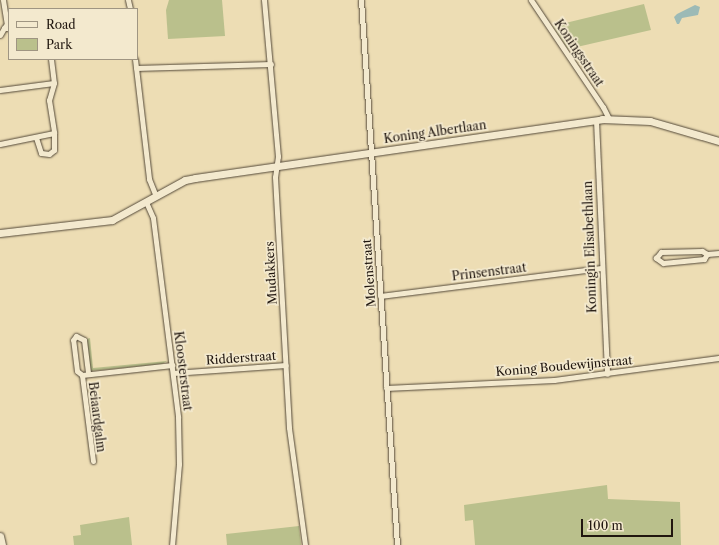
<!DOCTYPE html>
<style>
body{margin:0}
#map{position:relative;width:719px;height:545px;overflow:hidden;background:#edddb4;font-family:"Libre Caslon Text",serif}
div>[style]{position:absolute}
.green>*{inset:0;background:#bac08c}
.water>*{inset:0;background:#9cbab6}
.roads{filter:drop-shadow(0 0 1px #534838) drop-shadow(0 0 1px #534838)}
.minor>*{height:5px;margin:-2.5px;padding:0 2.5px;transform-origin:2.5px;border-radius:2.5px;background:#f3e9ce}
.secondary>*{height:7px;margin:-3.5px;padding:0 3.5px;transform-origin:3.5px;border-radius:3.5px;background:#f3e9ce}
span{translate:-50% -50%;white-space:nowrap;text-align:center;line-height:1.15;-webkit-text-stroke:3.5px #f3e9ce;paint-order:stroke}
.street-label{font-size:12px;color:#20160f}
.legend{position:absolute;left:8px;top:8px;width:130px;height:52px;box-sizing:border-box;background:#f3e9ce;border:1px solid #9f9582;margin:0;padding:5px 7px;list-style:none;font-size:12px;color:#20160f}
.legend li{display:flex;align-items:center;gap:8px;height:20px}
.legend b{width:20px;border:1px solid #9f9582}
.scale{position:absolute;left:581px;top:519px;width:92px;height:18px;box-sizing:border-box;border:2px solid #20160f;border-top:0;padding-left:5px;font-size:12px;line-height:14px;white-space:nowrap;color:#20160f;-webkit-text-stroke:3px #f3e9ce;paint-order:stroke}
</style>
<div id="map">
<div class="green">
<div style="clip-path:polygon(169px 0,222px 0,225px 36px,168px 39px,166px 10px)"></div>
<div style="clip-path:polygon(644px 4px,651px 30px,568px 49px,553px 26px)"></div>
<div style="clip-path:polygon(90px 338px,93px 368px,167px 361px,162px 364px,90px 371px,87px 339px)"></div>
<div style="clip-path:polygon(607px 485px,608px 499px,680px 502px,681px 545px,475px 545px,473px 520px,465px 521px,464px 505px)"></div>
<div style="clip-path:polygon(129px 517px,132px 545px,74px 545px,73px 536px,81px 535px,80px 525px)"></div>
<div style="clip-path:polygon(299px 526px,301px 545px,227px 545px,226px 534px)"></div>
</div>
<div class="water">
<div style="clip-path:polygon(695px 5px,700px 7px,698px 15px,682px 18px,679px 24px,677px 24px,674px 17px,677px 14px)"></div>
</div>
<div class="roads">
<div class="minor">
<div style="left:3px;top:0;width:24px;rotate:81deg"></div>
<div style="left:7px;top:24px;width:5px;rotate:127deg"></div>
<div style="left:128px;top:0;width:9px;rotate:77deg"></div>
<div style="left:264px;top:0;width:157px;rotate:84.9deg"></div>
<div style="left:278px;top:156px;width:21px;rotate:98deg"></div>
<div style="left:275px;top:177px;width:251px;rotate:86.8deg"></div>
<div style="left:289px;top:428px;width:118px;rotate:82.2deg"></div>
<div style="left:361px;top:0;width:546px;rotate:86.22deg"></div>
<div style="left:531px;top:0;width:129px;rotate:56.1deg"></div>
<div style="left:603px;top:107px;width:13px;rotate:63deg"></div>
<div style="left:0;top:35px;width:8px;rotate:-60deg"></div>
<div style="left:4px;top:28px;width:5px"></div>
<div style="left:51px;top:59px;width:24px;rotate:83deg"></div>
<div style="left:54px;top:83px;width:18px;rotate:106deg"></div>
<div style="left:49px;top:100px;width:33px;rotate:81deg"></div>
<div style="left:135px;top:59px;width:121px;rotate:83.3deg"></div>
<div style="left:149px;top:179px;width:18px;rotate:68deg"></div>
<div style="left:136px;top:68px;width:135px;rotate:-1.7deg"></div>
<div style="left:0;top:90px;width:54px;rotate:-7.4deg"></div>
<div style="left:596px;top:120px;width:254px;rotate:87.5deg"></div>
<div style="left:0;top:144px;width:55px;rotate:-11.5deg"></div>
<div style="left:54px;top:133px;width:17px;rotate:90deg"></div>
<div style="left:54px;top:150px;width:6px;rotate:141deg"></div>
<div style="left:49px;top:154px;width:8px;rotate:-173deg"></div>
<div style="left:41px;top:153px;width:16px;rotate:-108deg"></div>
<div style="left:146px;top:202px;width:17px;rotate:66deg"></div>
<div style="left:153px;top:218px;width:201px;rotate:82.8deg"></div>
<div style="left:178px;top:417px;width:47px;rotate:88.8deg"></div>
<div style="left:179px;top:464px;width:81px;rotate:94.9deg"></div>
<div style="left:707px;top:254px;width:6px;rotate:121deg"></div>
<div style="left:704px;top:259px;width:41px;rotate:174.4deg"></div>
<div style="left:663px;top:263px;width:9px;rotate:-144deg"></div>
<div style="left:656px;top:258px;width:8px;rotate:-50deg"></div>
<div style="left:661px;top:252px;width:41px;rotate:-1.4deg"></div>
<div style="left:702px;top:251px;width:6px;rotate:31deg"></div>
<div style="left:707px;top:254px;width:12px;rotate:-5deg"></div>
<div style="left:380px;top:296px;width:223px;rotate:-7.2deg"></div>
<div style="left:173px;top:373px;width:113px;rotate:-4deg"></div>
<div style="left:82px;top:375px;width:6px;rotate:-141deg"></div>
<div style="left:77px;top:371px;width:31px;rotate:-97deg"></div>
<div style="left:73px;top:340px;width:5px;rotate:-53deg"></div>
<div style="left:76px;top:336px;width:9px;rotate:27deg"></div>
<div style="left:84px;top:340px;width:34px;rotate:83deg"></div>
<div style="left:386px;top:388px;width:168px;rotate:-2.7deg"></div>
<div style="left:554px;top:380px;width:166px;rotate:-7.6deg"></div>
<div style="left:93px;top:461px;width:87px;rotate:-97.3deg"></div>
<div style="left:82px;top:375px;width:91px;rotate:-6.3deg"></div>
</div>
<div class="secondary">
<div style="left:0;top:233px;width:113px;rotate:-6.6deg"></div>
<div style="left:112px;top:220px;width:83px;rotate:-28.7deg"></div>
<div style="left:185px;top:180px;width:10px;rotate:-11deg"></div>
<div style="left:195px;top:178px;width:411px;rotate:-8.2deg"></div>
<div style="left:602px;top:119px;width:48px;rotate:2.4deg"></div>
<div style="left:650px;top:121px;width:72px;rotate:16.2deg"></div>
<div style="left:0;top:536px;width:9px;rotate:77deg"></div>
</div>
</div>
<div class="street-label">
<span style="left:579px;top:53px;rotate:56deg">Koningsstraat</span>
<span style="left:435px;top:132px;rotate:-8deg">Koning Albertlaan</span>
<span style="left:590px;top:247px;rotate:-92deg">Koningin Elisabethlaan</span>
<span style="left:489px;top:272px;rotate:-7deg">Prinsenstraat</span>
<span style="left:271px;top:273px;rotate:-93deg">Mudakkers</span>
<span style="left:369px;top:273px;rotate:-94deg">Molenstraat</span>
<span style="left:241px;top:358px;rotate:-4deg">Ridderstraat</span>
<span style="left:564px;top:366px;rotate:-5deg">Koning Boudewijnstraat</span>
<span style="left:183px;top:371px;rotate:83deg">Kloosterstraat</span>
<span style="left:97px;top:417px;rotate:83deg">Beiaardgalm</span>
</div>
<ul class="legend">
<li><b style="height:5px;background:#f3e9ce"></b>Road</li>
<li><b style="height:11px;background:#bac08c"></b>Park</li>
</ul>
<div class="scale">100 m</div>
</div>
